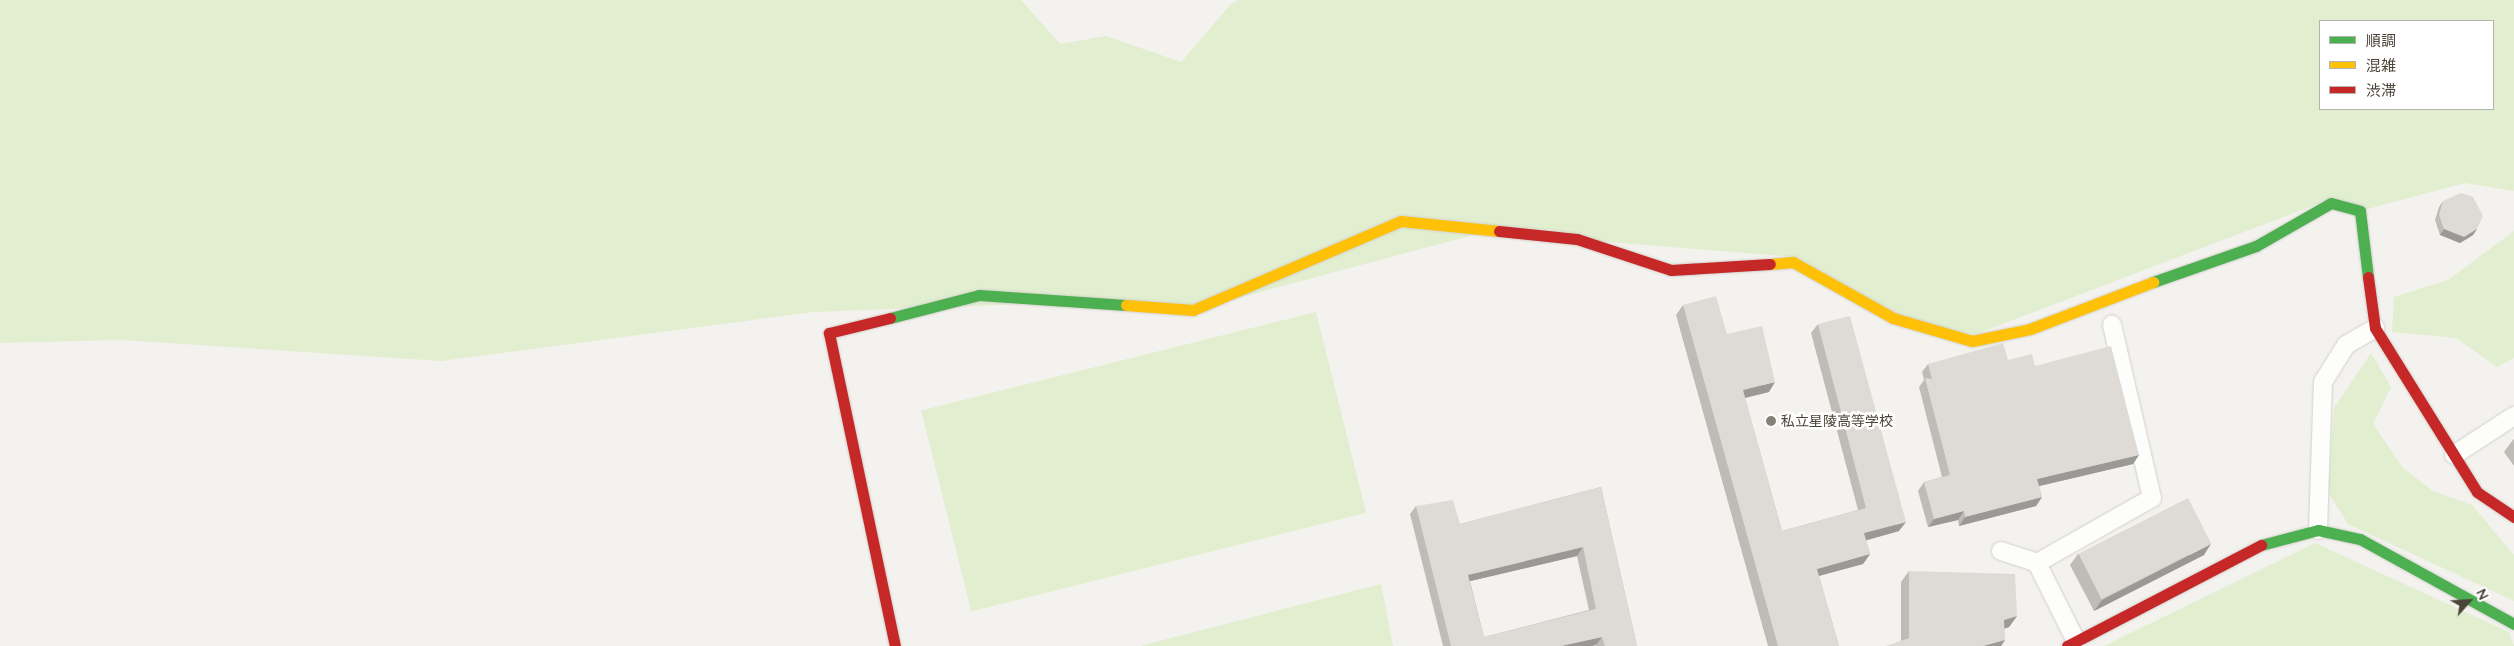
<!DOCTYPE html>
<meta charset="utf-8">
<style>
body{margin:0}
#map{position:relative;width:2514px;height:646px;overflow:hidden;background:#f4f2ee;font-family:Quicksand,"Noto Sans JP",sans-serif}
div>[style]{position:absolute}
.green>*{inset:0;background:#e1eecf;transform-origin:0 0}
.roads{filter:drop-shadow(0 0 1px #d2d0cb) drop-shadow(0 0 1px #d2d0cb)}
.street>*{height:18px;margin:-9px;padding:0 9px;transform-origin:9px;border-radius:9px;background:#fdfdfc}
.fast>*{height:11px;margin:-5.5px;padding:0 5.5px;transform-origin:5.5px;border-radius:5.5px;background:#4caf50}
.slow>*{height:11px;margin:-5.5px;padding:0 5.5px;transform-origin:5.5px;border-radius:5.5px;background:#ffc107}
.jam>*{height:11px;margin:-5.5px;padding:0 5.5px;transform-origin:5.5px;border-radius:5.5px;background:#c62828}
.wall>*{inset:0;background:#bfbcb8}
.shaded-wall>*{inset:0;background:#9b9996}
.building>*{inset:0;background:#dedbd6;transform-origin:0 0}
.dots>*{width:14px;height:14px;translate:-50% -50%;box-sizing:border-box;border:2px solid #fff;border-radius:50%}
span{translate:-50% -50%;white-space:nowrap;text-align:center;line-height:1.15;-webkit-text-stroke:5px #fff;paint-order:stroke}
.poi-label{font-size:14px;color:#4b4439}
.left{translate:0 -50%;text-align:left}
.legend{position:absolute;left:2319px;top:20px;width:175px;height:90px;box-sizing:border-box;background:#fff;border:1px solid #b7b4b0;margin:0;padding:6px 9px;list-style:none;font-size:15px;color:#4b4439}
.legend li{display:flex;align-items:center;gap:10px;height:25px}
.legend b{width:25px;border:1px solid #b7b4b0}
.north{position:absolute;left:2444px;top:576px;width:50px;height:50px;-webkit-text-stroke:4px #fff;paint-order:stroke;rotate:64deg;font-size:14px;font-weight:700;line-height:20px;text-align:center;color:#4b4439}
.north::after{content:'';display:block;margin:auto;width:18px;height:22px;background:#4b4439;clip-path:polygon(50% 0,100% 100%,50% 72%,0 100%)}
</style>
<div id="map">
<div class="green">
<div style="clip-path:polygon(evenodd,0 0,1021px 0,1060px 44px,1106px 36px,1181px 62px,1231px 4px,1239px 0,2514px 0,2514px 191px,2465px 183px,2360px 211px,2333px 198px,1976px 334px,1911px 324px,1797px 257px,1484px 232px,1179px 314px,1132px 300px,813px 312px,441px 361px,121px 340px,0 343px,0 0,2320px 21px,2493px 21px,2493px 109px,2320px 109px,2320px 21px)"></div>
<div style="clip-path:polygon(2514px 231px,2514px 358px,2497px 367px,2456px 338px,2392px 332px,2394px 297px,2448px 280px)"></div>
<div style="left:1316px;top:312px;width:207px;height:407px;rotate:76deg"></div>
<div style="clip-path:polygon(2371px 353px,2391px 387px,2373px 424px,2403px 468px,2433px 491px,2472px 505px,2514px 555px,2514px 601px,2348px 524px,2328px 492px,2334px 408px)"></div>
<div style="clip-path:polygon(2315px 543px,2509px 632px,2514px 646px,2104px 646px)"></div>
<div style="clip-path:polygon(1381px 584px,1393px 646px,1140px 646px)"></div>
</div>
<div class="roads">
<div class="street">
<div style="left:2454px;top:455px;width:72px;rotate:-33deg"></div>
<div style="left:2318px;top:530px;width:148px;rotate:-88.1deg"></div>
<div style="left:2323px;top:382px;width:44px;rotate:-58.1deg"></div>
<div style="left:2346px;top:345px;width:34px;rotate:-30deg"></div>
<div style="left:2001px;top:551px;width:38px;rotate:18deg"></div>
<div style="left:2076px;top:641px;width:87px;rotate:-116.6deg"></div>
<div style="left:2037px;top:563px;width:132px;rotate:-29.5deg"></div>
<div style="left:2152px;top:498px;width:178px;rotate:-103deg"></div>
</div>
<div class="fast">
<div style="left:2153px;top:282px;width:109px;rotate:-19.3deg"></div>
<div style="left:2256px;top:246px;width:86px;rotate:-29.8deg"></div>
<div style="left:2331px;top:203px;width:30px;rotate:15deg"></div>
<div style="left:2360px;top:211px;width:66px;rotate:83.1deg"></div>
<div style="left:890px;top:318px;width:92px;rotate:-14.5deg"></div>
<div style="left:979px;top:295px;width:147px;rotate:3.9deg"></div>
<div style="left:2261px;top:545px;width:59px;rotate:-14.7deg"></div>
<div style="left:2318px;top:530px;width:43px;rotate:12.1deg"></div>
<div style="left:2360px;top:539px;width:176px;rotate:28.9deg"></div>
</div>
<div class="slow">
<div style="left:1770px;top:264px;width:23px;rotate:-5deg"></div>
<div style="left:1793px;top:262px;width:115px;rotate:29.2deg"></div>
<div style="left:1893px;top:318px;width:82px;rotate:16.2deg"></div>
<div style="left:1972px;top:341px;width:59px;rotate:-11.7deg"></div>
<div style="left:2030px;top:329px;width:132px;rotate:-20.9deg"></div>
<div style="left:1126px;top:305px;width:67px;rotate:4.3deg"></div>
<div style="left:1193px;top:310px;width:226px;rotate:-23.2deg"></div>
<div style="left:1401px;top:221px;width:99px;rotate:5.8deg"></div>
</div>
<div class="jam">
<div style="left:1499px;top:231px;width:78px;rotate:5.9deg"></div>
<div style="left:1577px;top:239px;width:99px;rotate:18.3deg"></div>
<div style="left:1671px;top:270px;width:99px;rotate:-3.5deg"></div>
<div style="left:2368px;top:277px;width:51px;rotate:82.2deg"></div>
<div style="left:2375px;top:328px;width:193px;rotate:58.1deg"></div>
<div style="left:2477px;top:492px;width:45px;rotate:34deg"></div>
<div style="left:890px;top:318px;width:63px;rotate:166.2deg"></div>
<div style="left:829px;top:333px;width:320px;rotate:78.1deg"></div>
<div style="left:2067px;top:646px;width:219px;rotate:-27.5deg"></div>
</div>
</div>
<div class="wall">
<div style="clip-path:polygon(2443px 201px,2477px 229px,2473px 235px,2460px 243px,2440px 235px,2435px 220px,2439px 207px)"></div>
<div style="clip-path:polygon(1683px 305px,1769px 392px,1745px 398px,1782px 531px,1858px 510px,1811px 333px,1818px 324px,1899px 531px,1866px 540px,1870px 554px,1863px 564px,1819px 576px,1839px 646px,1768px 646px,1676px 315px)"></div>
<div style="clip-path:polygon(2008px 360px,2035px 366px,2139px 455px,2133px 464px,2039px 486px,2042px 497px,2036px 506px,1959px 526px,1958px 520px,1928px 527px,1918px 491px,1924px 482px,1942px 477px,1919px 387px,1924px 380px,1922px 372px,1928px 364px)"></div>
<div style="clip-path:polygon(2514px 439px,2514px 466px,2504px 452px,2512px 441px)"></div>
<div style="clip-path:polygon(evenodd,1601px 487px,1637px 646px,1596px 646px,1596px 645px,1592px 646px,1443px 646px,1410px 514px,1416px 506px,1460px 524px,1601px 487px,1577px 556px,1589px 610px,1484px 637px,1470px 581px,1577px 556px)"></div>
<div style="clip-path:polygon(2078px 554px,2204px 555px,2094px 611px,2070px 565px)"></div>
<div style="clip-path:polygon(1909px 571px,2017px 616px,2009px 627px,2004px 629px,2005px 640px,2001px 646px,1887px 646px,1901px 641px,1901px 582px)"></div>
</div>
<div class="shaded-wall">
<div style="clip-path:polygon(2444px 229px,2477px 229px,2473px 235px,2460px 243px,2440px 235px)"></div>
<div style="clip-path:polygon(1775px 382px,1769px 392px,1736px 400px,1743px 390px)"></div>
<div style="clip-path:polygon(2139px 455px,2133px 464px,2031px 488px,2037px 479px)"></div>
<div style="clip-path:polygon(2042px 497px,2036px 506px,1959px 526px,1965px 517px)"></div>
<div style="clip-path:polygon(1964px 511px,1958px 520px,1928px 527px,1934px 519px)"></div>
<div style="clip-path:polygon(1906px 522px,1899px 531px,1857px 543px,1864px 533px)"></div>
<div style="clip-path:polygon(2211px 544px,2204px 555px,2094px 611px,2102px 600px)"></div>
<div style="clip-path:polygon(1583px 547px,1577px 556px,1462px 583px,1468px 575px)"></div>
<div style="clip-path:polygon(1870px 554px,1863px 564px,1811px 578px,1817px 569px)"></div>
<div style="clip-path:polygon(2017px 616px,2009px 627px,1996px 631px,2004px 620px)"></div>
<div style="clip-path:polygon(1602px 637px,1596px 645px,1592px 646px,1561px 646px)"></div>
<div style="clip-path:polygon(2005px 640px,2001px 646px,1983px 646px)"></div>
</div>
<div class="building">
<div style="clip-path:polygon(2461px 193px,2473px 197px,2483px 216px,2477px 229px,2464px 237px,2444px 229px,2439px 215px,2443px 201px)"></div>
<div style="clip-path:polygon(1716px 296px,1727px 334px,1762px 326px,1775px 382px,1743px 390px,1782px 531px,1866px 508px,1818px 324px,1850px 316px,1906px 522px,1864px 533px,1870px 554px,1817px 569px,1839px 646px,1778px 646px,1683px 305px)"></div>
<div style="clip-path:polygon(2003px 343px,2008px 360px,2032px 354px,2035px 366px,2111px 346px,2139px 455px,2037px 479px,2042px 497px,1965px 517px,1964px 511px,1934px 519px,1924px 482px,1950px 475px,1925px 378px,1932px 379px,1928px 364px)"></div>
<div style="clip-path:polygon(evenodd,1601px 487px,1637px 646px,1605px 646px,1602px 637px,1561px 646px,1451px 646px,1416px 506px,1453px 500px,1460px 524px,1601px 487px,1583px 547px,1596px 609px,1484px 637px,1468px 575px,1583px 547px)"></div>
<div style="left:2188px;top:498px;width:51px;height:123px;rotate:63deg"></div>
<div style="clip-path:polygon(1909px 571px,2015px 574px,2017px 616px,2004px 620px,2005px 640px,1983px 646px,1887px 646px,1909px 638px)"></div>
</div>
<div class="dots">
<div style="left:1771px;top:421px;background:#868178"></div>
</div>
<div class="poi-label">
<span class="left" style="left:1781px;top:421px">私立星陵高等学校</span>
</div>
<ul class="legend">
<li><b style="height:6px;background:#4caf50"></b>順調</li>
<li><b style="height:6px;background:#ffc107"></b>混雑</li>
<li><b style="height:6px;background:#c62828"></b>渋滞</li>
</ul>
<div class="north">N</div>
</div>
